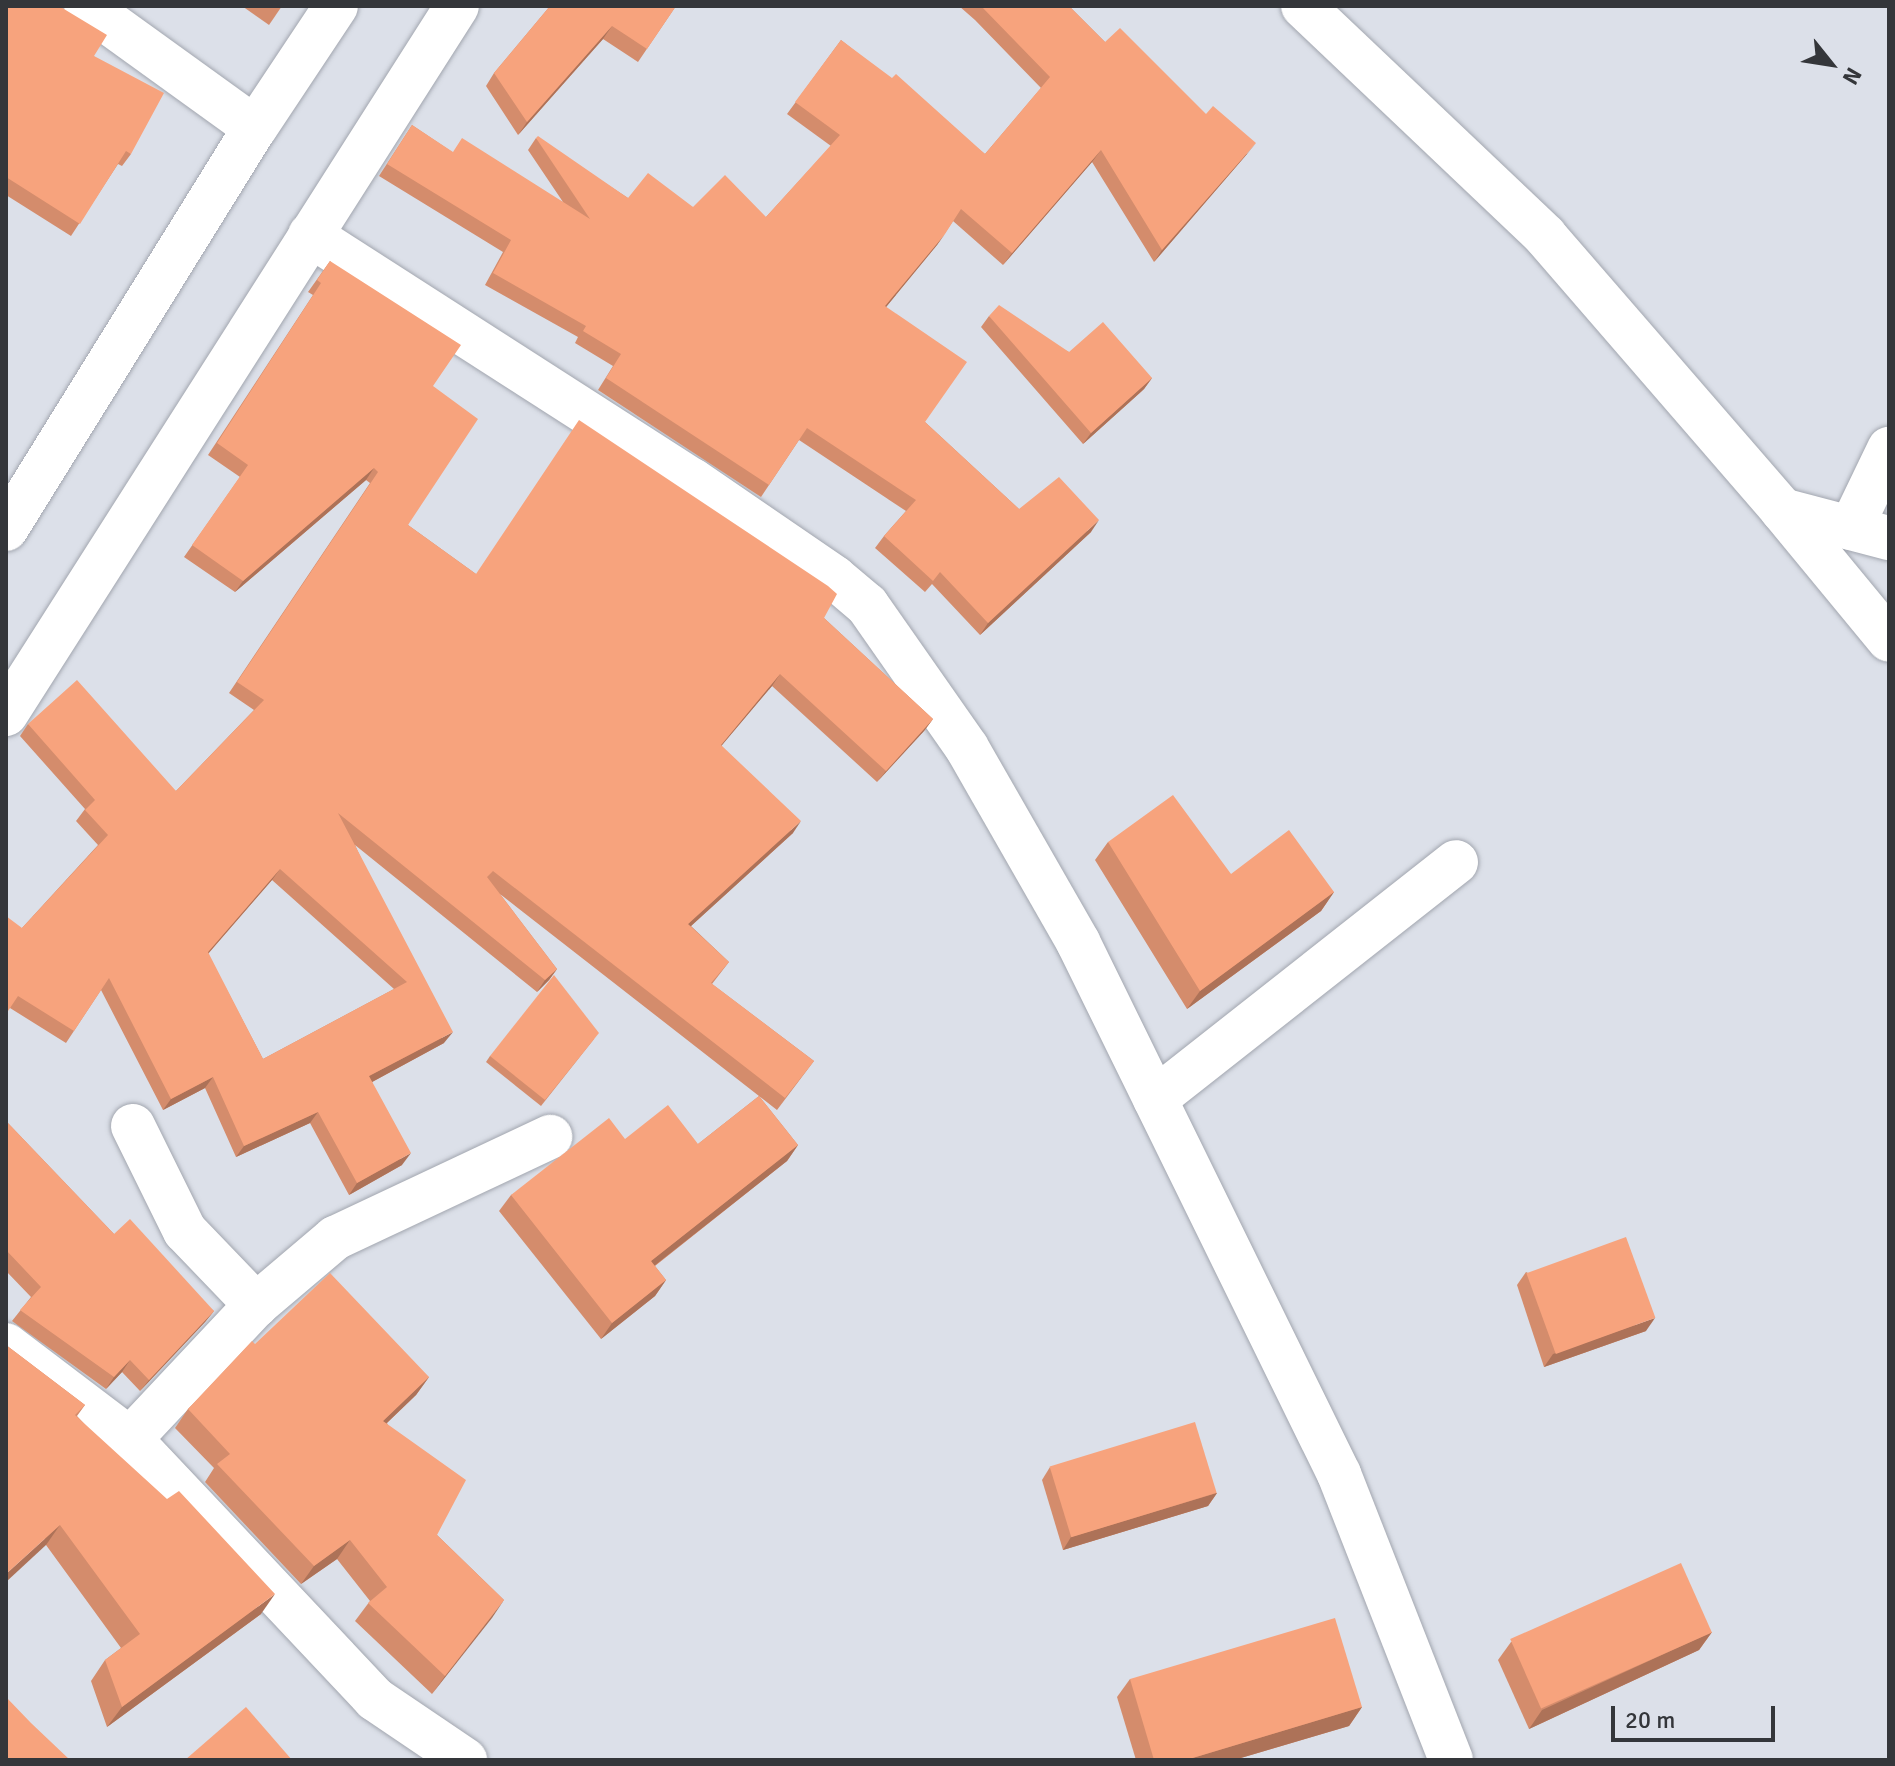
<!DOCTYPE html>
<style>
body{margin:0}
#map{position:relative;width:1895px;height:1766px;overflow:hidden;background:#dce0e9;font-family:Signika,sans-serif}
div>[style]{position:absolute}
.roads{filter:drop-shadow(0 0 2px #a2a6af) drop-shadow(0 0 2px #a2a6af)}
.minor>*{height:44px;margin:-22px;padding:0 22px;transform-origin:22px;border-radius:22px;background:#fff}
.major>*{height:44px;margin:-22px;padding:0 22px;transform-origin:22px;border-radius:22px;background:#fff}
.wall>*{inset:0;background:#d48c6c}
.shaded-wall>*{inset:0;background:#ad7258}
.building>*{inset:0;background:#f7a37d;transform-origin:0 0}
span{translate:-50% -50%;white-space:nowrap;text-align:center;line-height:1.15;-webkit-text-stroke:7px #dce0e9;paint-order:stroke}
.frame{position:absolute;inset:0;border:8px solid #34363a;pointer-events:none}
.north{position:absolute;left:1791px;top:24px;width:80px;height:80px;-webkit-text-stroke:6px #dce0e9;paint-order:stroke;rotate:120deg;font-size:22px;font-weight:700;line-height:32px;text-align:center;color:#34363a}
.north::after{content:'';display:block;margin:auto;width:28px;height:36px;background:#34363a;clip-path:polygon(50% 0,100% 100%,50% 72%,0 100%)}
.scale{position:absolute;left:1611px;top:1706px;width:164px;height:36px;box-sizing:border-box;border:4px solid #34363a;border-top:0;padding-left:10px;font-size:24px;line-height:28px;white-space:nowrap;color:#34363a;-webkit-text-stroke:6px #dce0e9;paint-order:stroke}
</style>
<div id="map">
<div class="roads">
<div class="minor">
<div style="left:86px;top:6px;width:208px;rotate:35.8deg"></div>
<div style="left:310px;top:235px;width:454px;rotate:32.7deg"></div>
<div style="left:692px;top:480px;width:173px;rotate:34.4deg"></div>
<div style="left:835px;top:578px;width:42px;rotate:40.2deg"></div>
<div style="left:867px;top:605px;width:174px;rotate:55deg"></div>
<div style="left:967px;top:748px;width:224px;rotate:60.2deg"></div>
<div style="left:1078px;top:942px;width:593px;rotate:63.87deg"></div>
<div style="left:1339px;top:1474px;width:307px;rotate:68.6deg"></div>
<div style="left:1782px;top:510px;width:111px;rotate:14.7deg"></div>
<div style="left:1851px;top:528px;width:88px;rotate:-64.3deg"></div>
<div style="left:6px;top:529px;width:472px;rotate:-58.2deg"></div>
<div style="left:255px;top:128px;width:146px;rotate:-56.4deg"></div>
<div style="left:6px;top:714px;width:839px;rotate:-57.5deg"></div>
<div style="left:1155px;top:1099px;width:383px;rotate:-38.2deg"></div>
<div style="left:133px;top:1126px;width:117px;rotate:63.7deg"></div>
<div style="left:185px;top:1231px;width:103px;rotate:46.2deg"></div>
<div style="left:6px;top:1345px;width:156px;rotate:37.2deg"></div>
<div style="left:130px;top:1439px;width:357px;rotate:46.7deg"></div>
<div style="left:375px;top:1699px;width:109px;rotate:34.1deg"></div>
<div style="left:130px;top:1439px;width:184px;rotate:-46.8deg"></div>
<div style="left:256px;top:1305px;width:104px;rotate:-40.3deg"></div>
<div style="left:335px;top:1238px;width:238px;rotate:-25.2deg"></div>
</div>
<div class="major">
<div style="left:1303px;top:6px;width:334px;rotate:43.5deg"></div>
<div style="left:1545px;top:236px;width:362px;rotate:49.1deg"></div>
<div style="left:1782px;top:510px;width:168px;rotate:50.5deg"></div>
</div>
</div>
<div class="wall">
<div style="clip-path:polygon(6px 6px,94px 56px,131px 154px,122px 166px,118px 164px,71px 236px,6px 195px)"></div>
<div style="clip-path:polygon(242px 6px,282px 6px,269px 25px)"></div>
<div style="clip-path:polygon(550px 6px,676px 6px,638px 62px,603px 39px,518px 135px,486px 86px,494px 73px)"></div>
<div style="clip-path:polygon(959px 6px,1069px 6px,1105px 42px,1247px 154px,1154px 262px,1092px 162px,1003px 265px,953px 221px,937px 245px,886px 307px,925px 422px,1019px 509px,1091px 532px,980px 635px,932px 584px,925px 592px,875px 548px,884px 536px,906px 511px,799px 440px,761px 497px,598px 390px,613px 366px,575px 343px,578px 337px,485px 285px,503px 252px,379px 176px,412px 125px,452px 152px,563px 202px,528px 150px,536px 138px,628px 198px,766px 217px,831px 146px,787px 114px,841px 40px,985px 154px,1041px 88px,975px 20px)"></div>
<div style="clip-path:polygon(evenodd,330px 261px,433px 386px,408px 525px,476px 574px,824px 618px,933px 719px,924px 731px,877px 782px,772px 686px,721px 746px,793px 833px,691px 926px,729px 962px,712px 984px,814px 1061px,777px 1110px,759px 1096px,798px 1145px,787px 1161px,655px 1266px,666px 1280px,655px 1296px,601px 1339px,499px 1211px,511px 1195px,625px 1139px,698px 1144px,759px 1096px,500px 894px,557px 969px,549px 980px,537px 992px,355px 845px,444px 1043px,372px 1082px,402px 1165px,349px 1195px,310px 1123px,236px 1157px,205px 1088px,163px 1110px,101px 990px,66px 1043px,10px 1008px,22px 928px,98px 845px,76px 821px,85px 809px,20px 736px,28px 724px,176px 791px,254px 710px,229px 693px,370px 483px,366px 480px,235px 592px,184px 557px,240px 477px,208px 455px,313px 295px,308px 292px,330px 261px,272px 880px,394px 989px,263px 1059px,208px 954px,272px 880px)"></div>
<div style="clip-path:polygon(989px 316px,1069px 352px,1152px 378px,1144px 389px,1083px 444px,981px 327px)"></div>
<div style="clip-path:polygon(1108px 842px,1231px 874px,1334px 892px,1321px 911px,1187px 1009px,1095px 860px)"></div>
<div style="clip-path:polygon(594px 1039px,541px 1106px,486px 1062px,490px 1056px)"></div>
<div style="clip-path:polygon(6px 1121px,114px 1234px,214px 1311px,205px 1322px,140px 1391px,122px 1372px,106px 1389px,12px 1321px,31px 1297px,6px 1271px)"></div>
<div style="clip-path:polygon(1526px 1272px,1646px 1331px,1544px 1367px,1517px 1285px)"></div>
<div style="clip-path:polygon(255px 1344px,429px 1377px,416px 1395px,387px 1423px,437px 1535px,504px 1600px,432px 1694px,355px 1621px,370px 1601px,337px 1559px,301px 1584px,205px 1482px,214px 1468px,175px 1428px,188px 1409px)"></div>
<div style="clip-path:polygon(6px 1345px,85px 1405px,77px 1416px,261px 1614px,107px 1727px,91px 1681px,105px 1660px,121px 1648px,46px 1545px)"></div>
<div style="clip-path:polygon(1050px 1467px,1217px 1493px,1208px 1506px,1063px 1550px,1042px 1480px)"></div>
<div style="clip-path:polygon(1712px 1632px,1699px 1650px,1529px 1729px,1498px 1660px,1511px 1642px)"></div>
<div style="clip-path:polygon(1130px 1679px,1362px 1707px,1349px 1726px,1234px 1760px,1136px 1760px,1117px 1697px)"></div>
</div>
<div class="shaded-wall">
<div style="clip-path:polygon(612px 26px,603px 39px,518px 135px,527px 122px)"></div>
<div style="clip-path:polygon(1256px 143px,1247px 154px,1154px 262px,1162px 250px)"></div>
<div style="clip-path:polygon(1101px 150px,1092px 162px,1003px 265px,1012px 253px)"></div>
<div style="clip-path:polygon(945px 234px,937px 245px,877px 318px,885px 306px)"></div>
<div style="clip-path:polygon(1152px 378px,1144px 389px,1083px 444px,1091px 433px)"></div>
<div style="clip-path:polygon(374px 468px,366px 480px,235px 592px,243px 581px)"></div>
<div style="clip-path:polygon(1099px 520px,1091px 532px,980px 635px,988px 623px)"></div>
<div style="clip-path:polygon(780px 674px,772px 686px,712px 757px,721px 745px)"></div>
<div style="clip-path:polygon(933px 719px,924px 731px,877px 782px,886px 771px)"></div>
<div style="clip-path:polygon(801px 821px,793px 833px,680px 936px,688px 924px)"></div>
<div style="clip-path:polygon(280px 869px,272px 880px,199px 964px,208px 952px)"></div>
<div style="clip-path:polygon(1334px 892px,1321px 911px,1187px 1009px,1200px 991px)"></div>
<div style="clip-path:polygon(557px 969px,549px 980px,537px 992px,545px 980px)"></div>
<div style="clip-path:polygon(453px 1032px,444px 1043px,361px 1088px,369px 1076px)"></div>
<div style="clip-path:polygon(213px 1077px,205px 1088px,163px 1110px,171px 1099px)"></div>
<div style="clip-path:polygon(318px 1112px,310px 1123px,236px 1157px,244px 1146px)"></div>
<div style="clip-path:polygon(798px 1145px,787px 1161px,640px 1277px,651px 1261px)"></div>
<div style="clip-path:polygon(411px 1153px,402px 1165px,349px 1195px,357px 1183px)"></div>
<div style="clip-path:polygon(666px 1280px,655px 1296px,601px 1339px,612px 1323px)"></div>
<div style="clip-path:polygon(214px 1311px,205px 1322px,140px 1391px,149px 1380px)"></div>
<div style="clip-path:polygon(1655px 1318px,1646px 1331px,1544px 1367px,1553px 1354px)"></div>
<div style="clip-path:polygon(130px 1360px,122px 1372px,106px 1389px,114px 1377px)"></div>
<div style="clip-path:polygon(429px 1377px,416px 1395px,370px 1439px,383px 1421px)"></div>
<div style="clip-path:polygon(1217px 1493px,1208px 1506px,1063px 1550px,1071px 1537px)"></div>
<div style="clip-path:polygon(60px 1525px,46px 1545px,6px 1582px,6px 1574px)"></div>
<div style="clip-path:polygon(350px 1540px,337px 1559px,301px 1584px,314px 1566px)"></div>
<div style="clip-path:polygon(275px 1594px,261px 1614px,107px 1727px,122px 1707px)"></div>
<div style="clip-path:polygon(504px 1600px,492px 1618px,432px 1694px,445px 1676px)"></div>
<div style="clip-path:polygon(1712px 1632px,1699px 1650px,1529px 1729px,1542px 1710px)"></div>
<div style="clip-path:polygon(1362px 1707px,1349px 1726px,1234px 1760px,1186px 1760px)"></div>
</div>
<div class="building">
<div style="clip-path:polygon(6px 6px,59px 6px,107px 35px,94px 56px,164px 93px,131px 154px,126px 151px,80px 224px,6px 177px)"></div>
<div style="clip-path:polygon(550px 6px,676px 6px,647px 49px,612px 26px,527px 122px,494px 73px)"></div>
<div style="clip-path:polygon(981px 6px,1069px 6px,1105px 42px,1120px 28px,1206px 114px,1213px 106px,1256px 143px,1162px 250px,1101px 150px,1012px 253px,961px 209px,945px 234px,885px 306px,967px 362px,925px 422px,1019px 509px,1059px 477px,1099px 520px,988px 623px,940px 572px,933px 581px,884px 536px,916px 500px,807px 428px,769px 485px,606px 378px,621px 354px,583px 331px,586px 326px,493px 273px,511px 240px,387px 164px,412px 125px,453px 152px,462px 138px,590px 219px,536px 138px,538px 136px,628px 198px,648px 173px,693px 207px,725px 175px,766px 217px,840px 135px,795px 102px,841px 40px,892px 78px,896px 74px,985px 154px,1050px 77px)"></div>
<div style="clip-path:polygon(evenodd,330px 261px,461px 345px,433px 386px,478px 419px,408px 525px,476px 574px,579px 420px,828px 586px,837px 594px,824px 618px,933px 719px,886px 771px,780px 674px,721px 745px,801px 821px,688px 924px,729px 962px,711px 983px,814px 1061px,785px 1098px,493px 871px,487px 877px,557px 969px,545px 980px,338px 813px,453px 1032px,369px 1076px,411px 1153px,357px 1183px,318px 1112px,244px 1146px,213px 1077px,171px 1099px,109px 978px,74px 1031px,18px 996px,6px 1014px,6px 916px,22px 928px,108px 835px,85px 810px,95px 800px,28px 724px,77px 680px,176px 791px,264px 700px,237px 682px,378px 472px,374px 468px,243px 581px,192px 545px,248px 465px,217px 443px,321px 283px,317px 280px,330px 261px,280px 869px,407px 982px,263px 1059px,208px 952px,280px 869px)"></div>
<div style="clip-path:polygon(999px 305px,1069px 352px,1103px 322px,1152px 378px,1091px 433px,989px 316px)"></div>
<div style="clip-path:polygon(1173px 795px,1231px 874px,1289px 830px,1334px 892px,1200px 991px,1108px 842px)"></div>
<div style="clip-path:polygon(554px 975px,599px 1033px,545px 1100px,490px 1056px)"></div>
<div style="clip-path:polygon(759px 1096px,798px 1145px,651px 1261px,666px 1280px,612px 1323px,511px 1195px,609px 1118px,625px 1139px,668px 1105px,698px 1144px)"></div>
<div style="clip-path:polygon(6px 1121px,114px 1234px,130px 1219px,214px 1311px,149px 1380px,130px 1360px,114px 1377px,20px 1310px,41px 1287px,6px 1250px)"></div>
<div style="left:1626px;top:1237px;width:86px;height:106px;rotate:70deg"></div>
<div style="clip-path:polygon(330px 1273px,429px 1377px,383px 1421px,466px 1480px,437px 1535px,504px 1600px,445px 1676px,368px 1603px,387px 1587px,350px 1540px,314px 1566px,217px 1464px,230px 1454px,188px 1409px,252px 1341px,255px 1344px)"></div>
<div style="clip-path:polygon(6px 1345px,85px 1405px,75px 1415px,167px 1499px,179px 1491px,275px 1594px,122px 1707px,105px 1660px,140px 1634px,60px 1525px,6px 1574px)"></div>
<div style="left:1195px;top:1422px;width:74px;height:152px;rotate:73deg"></div>
<div style="left:1681px;top:1563px;width:76px;height:187px;rotate:66deg"></div>
<div style="clip-path:polygon(1335px 1618px,1362px 1707px,1186px 1760px,1154px 1760px,1130px 1679px)"></div>
<div style="clip-path:polygon(6px 1697px,31px 1723px,70px 1760px,6px 1760px)"></div>
<div style="clip-path:polygon(246px 1707px,292px 1760px,185px 1760px)"></div>
</div>
<div class="frame"></div>
<div class="north">N</div>
<div class="scale">20 m</div>
</div>
